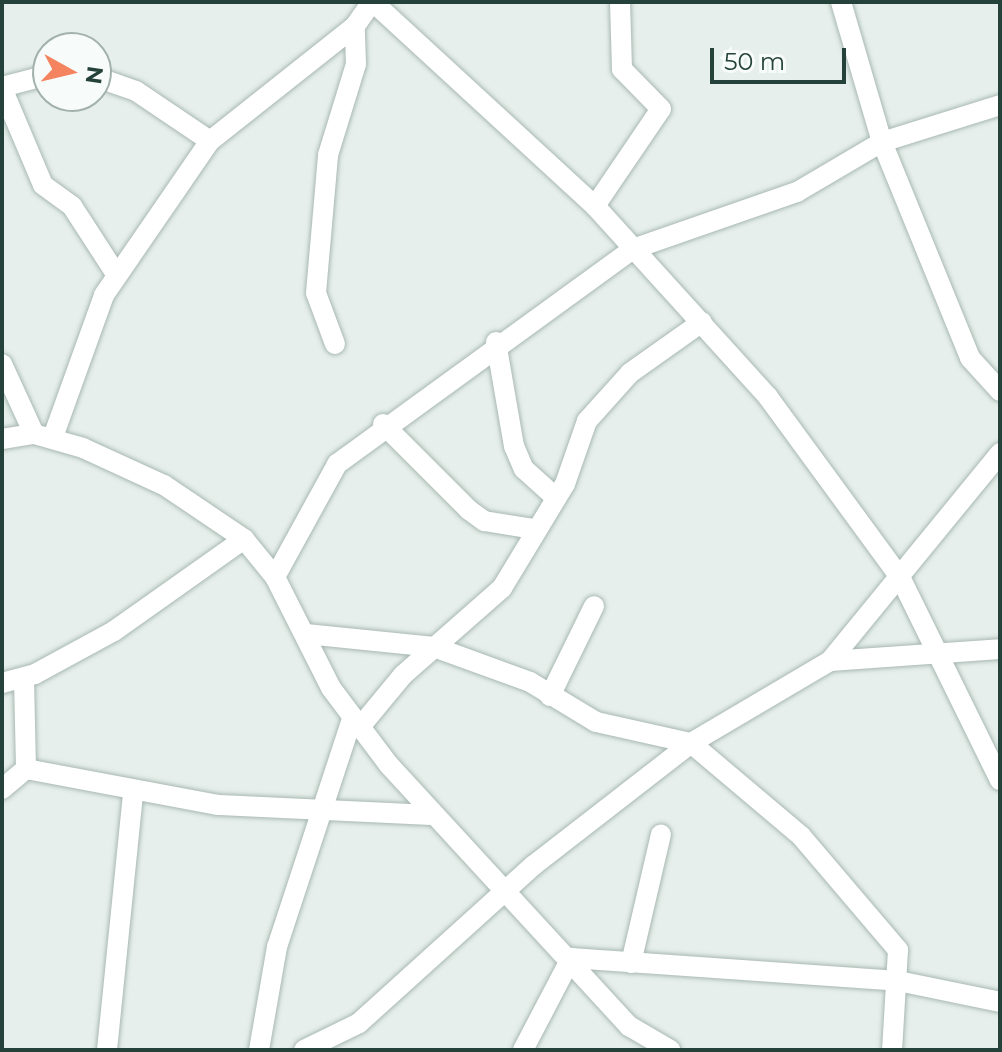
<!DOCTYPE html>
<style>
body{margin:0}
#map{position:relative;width:1002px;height:1052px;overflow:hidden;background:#e6efeb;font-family:Montserrat,sans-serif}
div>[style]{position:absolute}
.roads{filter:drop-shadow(0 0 2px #a8b8b2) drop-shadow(0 0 2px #a8b8b2)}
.minor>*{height:20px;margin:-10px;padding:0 10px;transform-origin:10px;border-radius:10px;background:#fff}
span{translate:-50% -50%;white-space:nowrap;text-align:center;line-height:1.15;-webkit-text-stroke:8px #f7fbf9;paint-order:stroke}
.frame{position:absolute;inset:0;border:4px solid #24423a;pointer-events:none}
.north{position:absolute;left:32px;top:32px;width:80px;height:80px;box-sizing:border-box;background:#f7fbf9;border:2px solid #a3b1ad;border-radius:50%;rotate:98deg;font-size:22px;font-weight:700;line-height:32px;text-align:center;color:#24423a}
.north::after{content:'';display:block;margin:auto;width:28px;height:36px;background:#f4845f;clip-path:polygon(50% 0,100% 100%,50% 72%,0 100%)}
.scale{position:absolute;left:710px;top:48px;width:136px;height:36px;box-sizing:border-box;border:4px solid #24423a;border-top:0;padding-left:10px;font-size:24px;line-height:28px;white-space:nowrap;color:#24423a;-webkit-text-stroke:6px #f7fbf9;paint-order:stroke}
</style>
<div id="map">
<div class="roads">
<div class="minor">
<div style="left:373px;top:2px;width:301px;rotate:42.6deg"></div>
<div style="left:595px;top:206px;width:258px;rotate:47.8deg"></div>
<div style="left:768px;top:397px;width:225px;rotate:53.8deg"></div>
<div style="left:901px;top:579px;width:224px;rotate:63.8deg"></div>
<div style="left:841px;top:2px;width:146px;rotate:73.7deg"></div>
<div style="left:882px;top:142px;width:233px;rotate:67.8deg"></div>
<div style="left:970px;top:358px;width:45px;rotate:47.7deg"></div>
<div style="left:96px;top:77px;width:42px;rotate:19.3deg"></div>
<div style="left:136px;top:91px;width:89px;rotate:34deg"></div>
<div style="left:2px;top:87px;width:48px;rotate:-14.6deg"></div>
<div style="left:2px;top:88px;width:105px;rotate:67.1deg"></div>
<div style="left:43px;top:185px;width:36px;rotate:36deg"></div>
<div style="left:72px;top:206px;width:81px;rotate:57.1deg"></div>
<div style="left:595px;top:206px;width:117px;rotate:-55.8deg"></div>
<div style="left:661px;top:109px;width:56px;rotate:-134.3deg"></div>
<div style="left:622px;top:69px;width:67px;rotate:-91.7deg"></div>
<div style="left:496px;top:342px;width:106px;rotate:80.2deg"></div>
<div style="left:514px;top:446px;width:25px;rotate:67deg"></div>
<div style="left:524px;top:469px;width:40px;rotate:42deg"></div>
<div style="left:335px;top:344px;width:54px;rotate:-110.4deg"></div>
<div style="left:316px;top:293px;width:139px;rotate:-85deg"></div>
<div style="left:328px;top:155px;width:95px;rotate:-72.9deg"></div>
<div style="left:356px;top:64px;width:38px;rotate:-92deg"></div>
<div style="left:2px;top:364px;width:77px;rotate:65.4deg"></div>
<div style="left:383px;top:424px;width:122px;rotate:45deg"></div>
<div style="left:469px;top:510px;width:19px;rotate:36deg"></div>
<div style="left:484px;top:521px;width:51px;rotate:9.1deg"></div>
<div style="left:53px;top:437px;width:151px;rotate:-70.2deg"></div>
<div style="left:104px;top:295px;width:187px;rotate:-55.5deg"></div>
<div style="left:210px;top:141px;width:185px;rotate:-38.4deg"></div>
<div style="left:355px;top:26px;width:29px;rotate:-55deg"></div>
<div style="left:2px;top:439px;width:32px;rotate:-9deg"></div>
<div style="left:34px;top:434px;width:51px;rotate:15.9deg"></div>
<div style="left:83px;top:448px;width:89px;rotate:24.6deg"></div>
<div style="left:164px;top:485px;width:97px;rotate:34deg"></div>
<div style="left:244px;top:539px;width:49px;rotate:50.8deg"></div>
<div style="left:275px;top:577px;width:124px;rotate:63.2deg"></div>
<div style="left:331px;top:688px;width:96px;rotate:53deg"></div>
<div style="left:389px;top:765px;width:355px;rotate:47.4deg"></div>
<div style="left:629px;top:1026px;width:48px;rotate:30.3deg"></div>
<div style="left:275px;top:577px;width:129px;rotate:-61.2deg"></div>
<div style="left:337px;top:464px;width:366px;rotate:-36deg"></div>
<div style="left:633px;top:249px;width:174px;rotate:-19.2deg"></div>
<div style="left:797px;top:192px;width:99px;rotate:-30.5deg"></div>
<div style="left:882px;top:142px;width:124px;rotate:-17.4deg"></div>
<div style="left:306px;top:634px;width:129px;rotate:5.8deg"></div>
<div style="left:434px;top:647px;width:102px;rotate:20deg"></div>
<div style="left:530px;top:682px;width:77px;rotate:31.2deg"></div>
<div style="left:596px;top:722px;width:97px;rotate:12.5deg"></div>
<div style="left:691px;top:743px;width:144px;rotate:40.2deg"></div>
<div style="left:801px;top:836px;width:150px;rotate:49.6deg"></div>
<div style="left:898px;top:950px;width:100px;rotate:93.4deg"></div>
<div style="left:830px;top:661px;width:170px;rotate:-4deg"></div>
<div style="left:24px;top:679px;width:90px;rotate:88.7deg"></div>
<div style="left:2px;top:683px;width:34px;rotate:-15deg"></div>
<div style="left:35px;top:674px;width:90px;rotate:-28.6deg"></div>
<div style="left:114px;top:631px;width:159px;rotate:-35.3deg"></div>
<div style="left:550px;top:696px;width:100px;rotate:-63.9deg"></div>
<div style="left:360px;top:727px;width:67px;rotate:-50.4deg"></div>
<div style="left:403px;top:675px;width:132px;rotate:-41.3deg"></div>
<div style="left:502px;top:588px;width:122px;rotate:-58.8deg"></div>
<div style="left:565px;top:484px;width:67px;rotate:-70.8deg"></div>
<div style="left:587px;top:421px;width:64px;rotate:-48.1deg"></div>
<div style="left:630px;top:373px;width:88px;rotate:-35.3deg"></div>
<div style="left:2px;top:789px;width:31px;rotate:-40deg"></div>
<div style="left:26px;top:769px;width:196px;rotate:10.6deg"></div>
<div style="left:219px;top:805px;width:213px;rotate:2.7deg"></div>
<div style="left:631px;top:963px;width:132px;rotate:-76.9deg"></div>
<div style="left:107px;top:1050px;width:258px;rotate:-84.2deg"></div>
<div style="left:259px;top:1050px;width:105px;rotate:-80.1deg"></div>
<div style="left:277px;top:947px;width:240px;rotate:-71.8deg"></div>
<div style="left:304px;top:1050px;width:61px;rotate:-26.1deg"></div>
<div style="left:359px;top:1023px;width:236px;rotate:-42.1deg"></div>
<div style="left:534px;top:865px;width:199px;rotate:-37.8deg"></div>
<div style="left:691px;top:743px;width:161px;rotate:-30.5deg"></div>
<div style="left:830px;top:661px;width:269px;rotate:-50.7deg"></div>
<div style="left:523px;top:1050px;width:104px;rotate:-62.4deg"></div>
<div style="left:571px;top:958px;width:328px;rotate:4deg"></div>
<div style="left:898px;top:981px;width:104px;rotate:11.6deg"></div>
</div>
</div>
<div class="frame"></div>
<div class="north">N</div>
<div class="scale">50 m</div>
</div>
